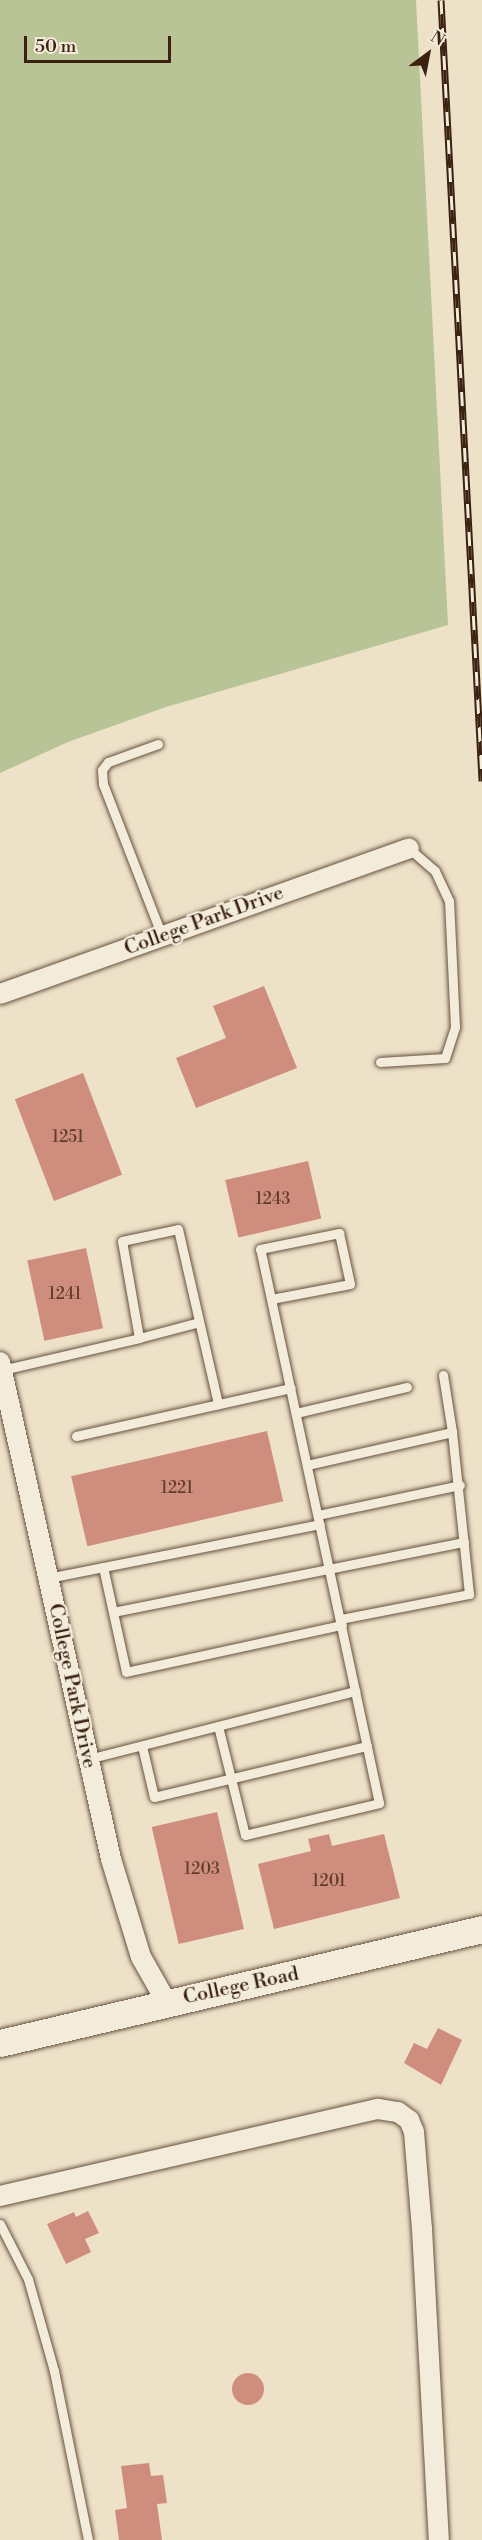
<!DOCTYPE html>
<style>
body{margin:0}
#map{position:relative;width:482px;height:2540px;overflow:hidden;background:#ede1c8;font-family:"Libre Bodoni",serif}
div>[style]{position:absolute}
.green>*{inset:0;background:#b8c396}
.building>*{inset:0;background:#cf8d7d;transform-origin:0 0}
.round{border-radius:50%}
.roads{filter:drop-shadow(0 0 2px #67513f) drop-shadow(0 0 2px #67513f)}
.lane>*{height:9px;margin:-4.5px;padding:0 4.5px;transform-origin:4.5px;border-radius:4.5px;background:#f3ecdb}
.street>*{height:20px;margin:-10px;padding:0 10px;transform-origin:10px;border-radius:10px;background:#f3ecdb}
.secondary>*{height:27px;margin:-13.5px;padding:0 13.5px;transform-origin:13.5px;border-radius:13.5px;background:#f3ecdb}
.rail>*{height:7px;margin-top:-3.5px;transform-origin:0;background:repeating-linear-gradient(90deg,#f3ecdb 0 14px,#3a2111 0 28px);box-sizing:border-box;border-block:2px solid #3a2111}
span{translate:-50% -50%;white-space:nowrap;text-align:center;line-height:1.15;-webkit-text-stroke:4.5px #f3ecdb;paint-order:stroke}
.number-label{font-size:16px;color:#5f3c2c}
.number-label span{-webkit-text-stroke-width:0}
.street-label{font-size:20px;color:#3a2111}
.north{position:absolute;left:398px;top:24px;width:60px;height:60px;-webkit-text-stroke:4px #f3ecdb;paint-order:stroke;rotate:32deg;font-size:16px;font-weight:700;line-height:24px;text-align:center;color:#3a2111}
.north::after{content:'';display:block;margin:auto;width:21px;height:27px;background:#3a2111;clip-path:polygon(50% 0,100% 100%,50% 72%,0 100%)}
.scale{position:absolute;left:24px;top:36px;width:147px;height:27px;box-sizing:border-box;border:3px solid #3a2111;border-top:0;padding-left:8px;font-size:18px;line-height:21px;white-space:nowrap;color:#3a2111;-webkit-text-stroke:4px #f3ecdb;paint-order:stroke}
</style>
<div id="map">
<div class="green">
<div style="clip-path:polygon(0 0,416px 0,448px 625px,166px 707px,68px 742px,0 773px)"></div>
</div>
<div class="building">
<div style="clip-path:polygon(264px 986px,297px 1068px,196px 1108px,176px 1058px,226px 1038px,213px 1006px)"></div>
<div style="left:83px;top:1073px;width:109px;height:73px;rotate:69deg"></div>
<div style="left:308px;top:1161px;width:59px;height:85px;rotate:77deg"></div>
<div style="left:86px;top:1248px;width:82px;height:60px;rotate:78deg"></div>
<div style="left:267px;top:1431px;width:72px;height:201px;rotate:77deg"></div>
<div style="left:217px;top:1812px;width:120px;height:67px;rotate:77deg"></div>
<div style="clip-path:polygon(329px 1834px,332px 1846px,384px 1834px,400px 1898px,274px 1929px,258px 1864px,311px 1851px,308px 1839px)"></div>
<div style="clip-path:polygon(438px 2028px,462px 2040px,441px 2085px,404px 2063px,414px 2043px,427px 2049px)"></div>
<div style="clip-path:polygon(88px 2211px,99px 2233px,85px 2239px,91px 2252px,66px 2264px,47px 2224px,74px 2212px,76px 2217px)"></div>
<div class="round" style="left:232px;top:2373px;width:32px;height:32px"></div>
<div style="clip-path:polygon(149px 2463px,151px 2476px,163px 2475px,167px 2503px,157px 2504px,162px 2540px,119px 2540px,115px 2510px,127px 2508px,121px 2466px)"></div>
</div>
<div class="roads">
<div class="lane">
<div style="left:158px;top:744px;width:53px;rotate:160.2deg"></div>
<div style="left:108px;top:762px;width:10px;rotate:127deg"></div>
<div style="left:102px;top:770px;width:14px;rotate:86deg"></div>
<div style="left:103px;top:784px;width:163px;rotate:68.8deg"></div>
<div style="left:380px;top:1062px;width:65px;rotate:-3.5deg"></div>
<div style="left:445px;top:1058px;width:33px;rotate:-72deg"></div>
<div style="left:455px;top:1027px;width:126px;rotate:-92.7deg"></div>
<div style="left:449px;top:901px;width:33px;rotate:-115deg"></div>
<div style="left:435px;top:871px;width:35px;rotate:-139deg"></div>
<div style="left:139px;top:1338px;width:62px;rotate:-14.9deg"></div>
<div style="left:2px;top:1370px;width:141px;rotate:-13.1deg"></div>
<div style="left:139px;top:1338px;width:98px;rotate:-99.9deg"></div>
<div style="left:122px;top:1241px;width:57px;rotate:-12.1deg"></div>
<div style="left:178px;top:1229px;width:180px;rotate:77.1deg"></div>
<div style="left:443px;top:1375px;width:58px;rotate:81deg"></div>
<div style="left:296px;top:1413px;width:114px;rotate:-13.2deg"></div>
<div style="left:76px;top:1436px;width:220px;rotate:-12.6deg"></div>
<div style="left:307px;top:1465px;width:149px;rotate:-12.8deg"></div>
<div style="left:452px;top:1432px;width:163px;rotate:84deg"></div>
<div style="left:469px;top:1594px;width:131px;rotate:169deg"></div>
<div style="left:318px;top:1515px;width:145px;rotate:-11.9deg"></div>
<div style="left:103px;top:1567px;width:107px;rotate:77.6deg"></div>
<div style="left:126px;top:1672px;width:221px;rotate:-12.3deg"></div>
<div style="left:48px;top:1578px;width:277px;rotate:-11.2deg"></div>
<div style="left:113px;top:1612px;width:358px;rotate:-11.3deg"></div>
<div style="left:218px;top:1726px;width:112px;rotate:76.1deg"></div>
<div style="left:245px;top:1835px;width:138px;rotate:-13.4deg"></div>
<div style="left:379px;top:1803px;width:115px;rotate:-102.1deg"></div>
<div style="left:142px;top:1746px;width:52px;rotate:76.8deg"></div>
<div style="left:154px;top:1797px;width:219px;rotate:-13.5deg"></div>
<div style="left:88px;top:1759px;width:276px;rotate:-14.3deg"></div>
<div style="left:355px;top:1691px;width:452px;rotate:-102.1deg"></div>
<div style="left:260px;top:1249px;width:81px;rotate:-11.4deg"></div>
<div style="left:339px;top:1233px;width:52px;rotate:77.8deg"></div>
<div style="left:350px;top:1284px;width:80px;rotate:169.2deg"></div>
<div style="left:0;top:2224px;width:62px;rotate:63deg"></div>
<div style="left:28px;top:2279px;width:96px;rotate:74.2deg"></div>
<div style="left:54px;top:2371px;width:172px;rotate:78.6deg"></div>
</div>
<div class="street">
<div style="left:0;top:994px;width:434px;rotate:-19.6deg"></div>
<div style="left:0;top:1362px;width:509px;rotate:77.41deg"></div>
<div style="left:111px;top:1859px;width:102px;rotate:73deg"></div>
<div style="left:141px;top:1957px;width:53px;rotate:60.5deg"></div>
<div style="left:0;top:2196px;width:388px;rotate:-13deg"></div>
<div style="left:378px;top:2109px;width:20px;rotate:9deg"></div>
<div style="left:398px;top:2112px;width:14px;rotate:36deg"></div>
<div style="left:409px;top:2120px;width:13px;rotate:67deg"></div>
<div style="left:414px;top:2132px;width:97px;rotate:85.3deg"></div>
<div style="left:422px;top:2229px;width:311px;rotate:86.9deg"></div>
</div>
<div class="secondary">
<div style="left:0;top:2043px;width:495px;rotate:-13.3deg"></div>
</div>
</div>
<div class="rail">
<div style="left:441px;top:0;width:782px;rotate:86.99deg"></div>
</div>
<div class="number-label">
<span style="left:68px;top:1137px">1251</span>
<span style="left:273px;top:1199px">1243</span>
<span style="left:65px;top:1294px">1241</span>
<span style="left:177px;top:1488px">1221</span>
<span style="left:202px;top:1869px">1203</span>
<span style="left:329px;top:1881px">1201</span>
</div>
<div class="street-label">
<span style="left:204px;top:921px;rotate:-20deg">College Park Drive</span>
<span style="left:72px;top:1686px;rotate:78deg">College Park Drive</span>
<span style="left:241px;top:1986px;rotate:-12deg">College Road</span>
</div>
<div class="north">N</div>
<div class="scale">50 m</div>
</div>
